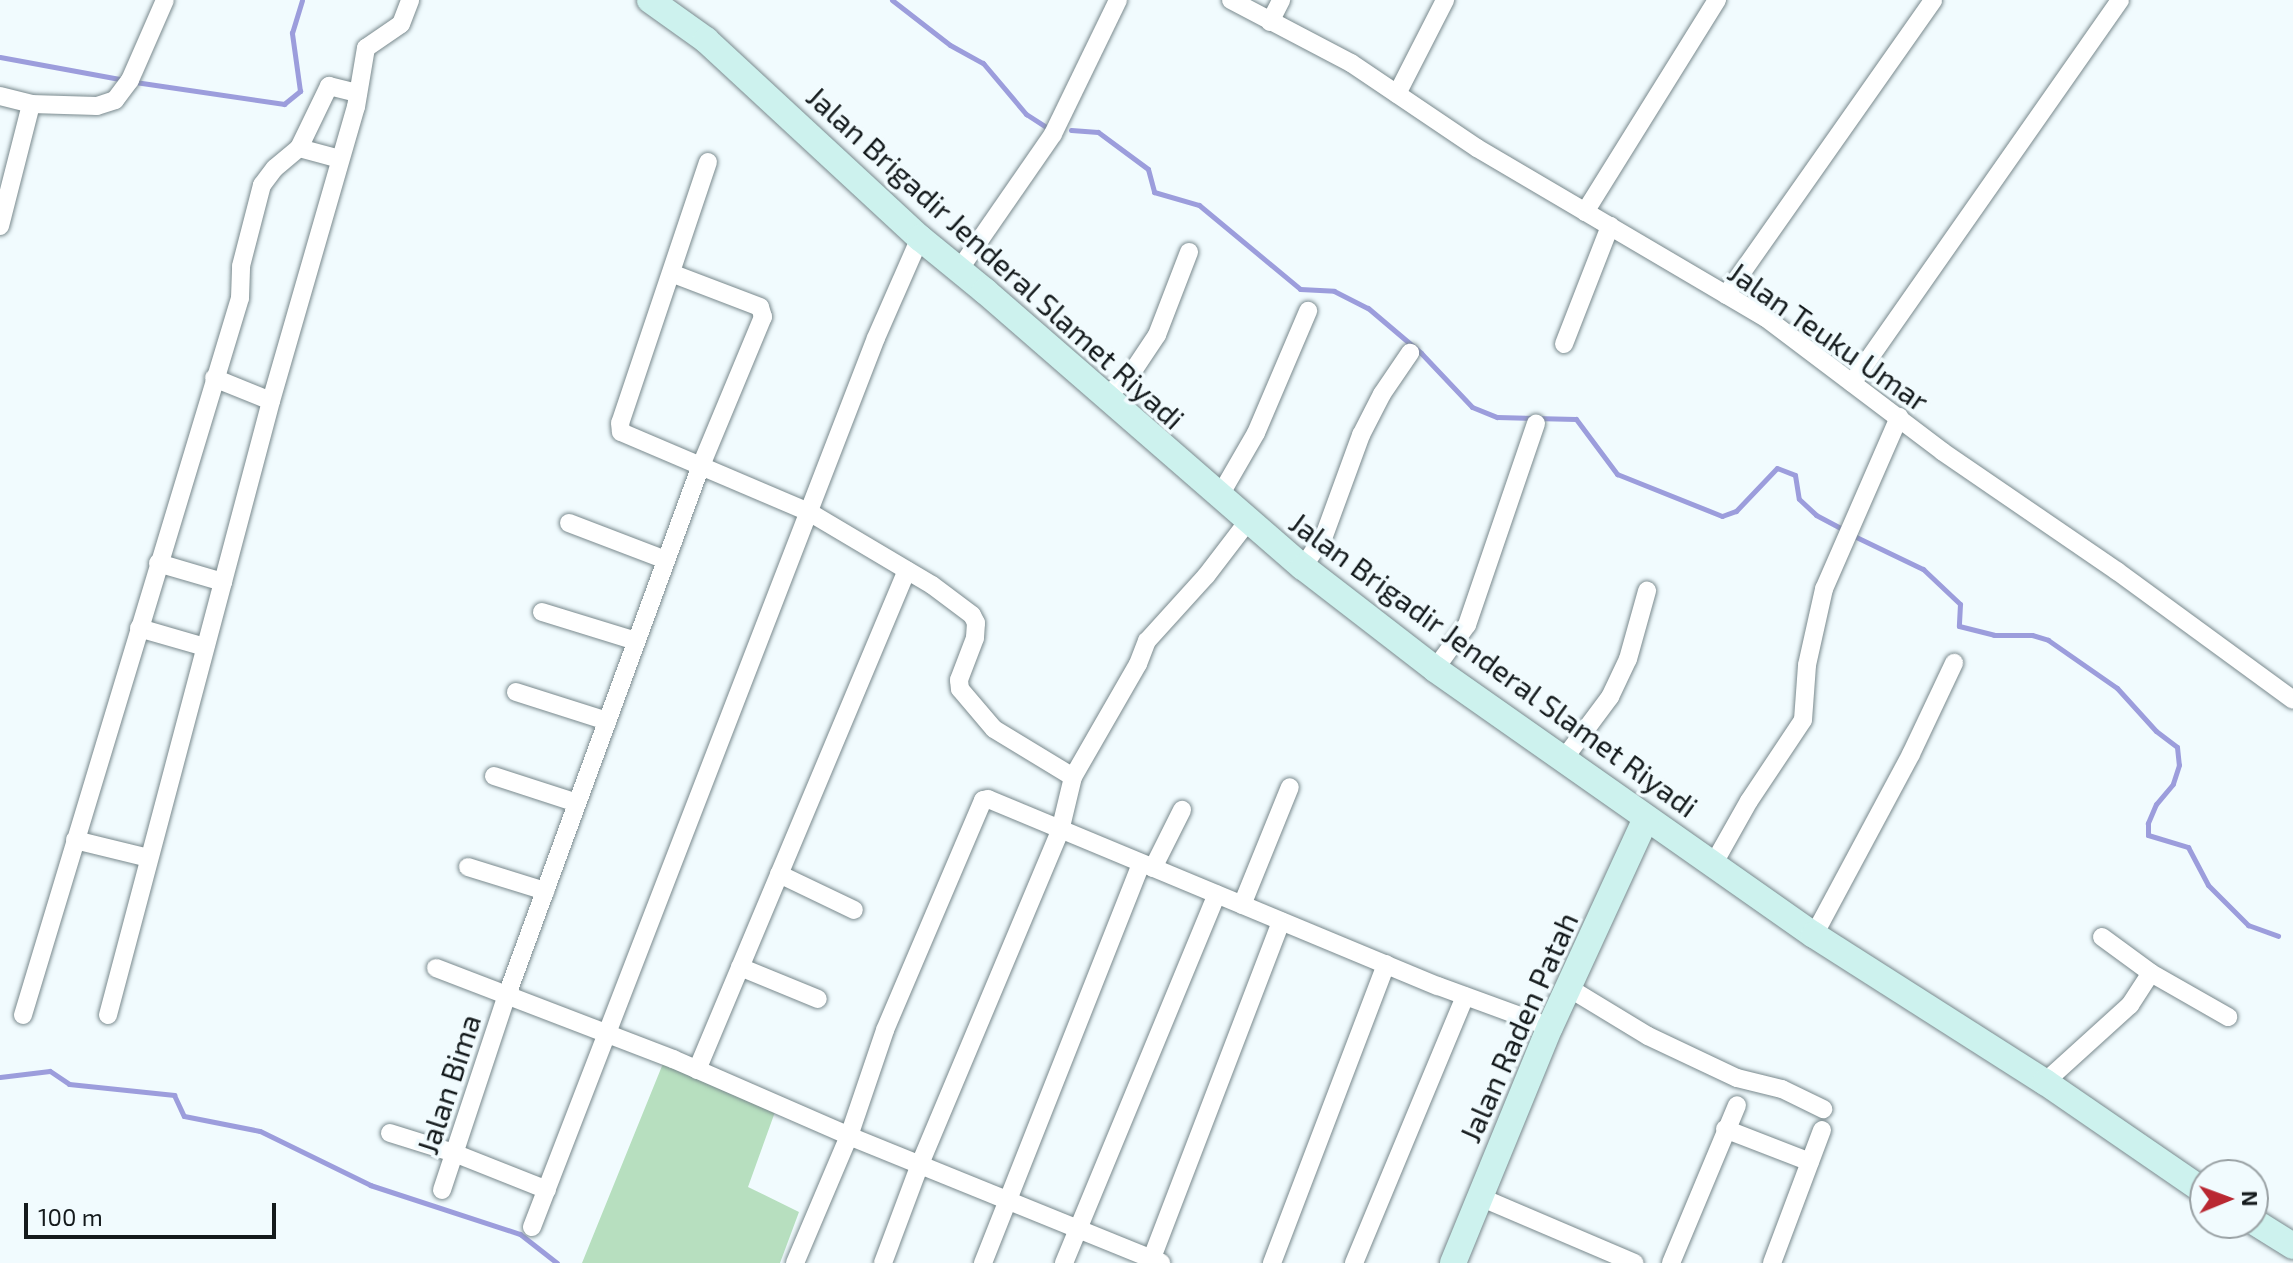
<!DOCTYPE html>
<style>
body{margin:0}
#map{position:relative;width:2293px;height:1263px;overflow:hidden;background:#f1fbfe;font-family:"Exo 2",sans-serif}
div>[style]{position:absolute}
.green>*{inset:0;background:#b7dfbf}
.stream>*{height:5px;margin:-2.5px;padding:0 2.5px;transform-origin:2.5px;border-radius:2.5px;background:#9c9ddc}
.roads{filter:drop-shadow(0 0 2px #79898d) drop-shadow(0 0 2px #79898d)}
.minor>*{height:18px;margin:-9px;padding:0 9px;transform-origin:9px;border-radius:9px;background:#fff}
.secondary>*{height:26px;margin:-13px;padding:0 13px;transform-origin:13px;border-radius:13px;background:#cdf2ee}
span{translate:-50% -50%;white-space:nowrap;text-align:center;line-height:1.15;-webkit-text-stroke:7px #f1fbfe;paint-order:stroke}
.street-label{font-size:30px;color:#141a1c}
.north{position:absolute;left:2189px;top:1159px;width:80px;height:80px;box-sizing:border-box;background:#f1fbfe;border:2px solid #99a1a4;border-radius:50%;rotate:89deg;font-size:22px;font-weight:700;line-height:32px;text-align:center;color:#141a1c}
.north::after{content:'';display:block;margin:auto;width:28px;height:36px;background:#b92832;clip-path:polygon(50% 0,100% 100%,50% 72%,0 100%)}
.scale{position:absolute;left:24px;top:1203px;width:252px;height:36px;box-sizing:border-box;border:4px solid #141a1c;border-top:0;padding-left:10px;font-size:24px;line-height:28px;white-space:nowrap;color:#141a1c;-webkit-text-stroke:6px #f1fbfe;paint-order:stroke}
</style>
<div id="map">
<div class="green">
<div style="clip-path:polygon(664px 1061px,775px 1112px,748px 1187px,799px 1212px,780px 1263px,582px 1263px)"></div>
</div>
<div class="stream">
<div style="left:892px;top:0;width:73px;rotate:37.8deg"></div>
<div style="left:950px;top:45px;width:38px;rotate:29deg"></div>
<div style="left:983px;top:63px;width:67px;rotate:49.9deg"></div>
<div style="left:1026px;top:114px;width:27px;rotate:33deg"></div>
<div style="left:0;top:57px;width:127px;rotate:10.4deg"></div>
<div style="left:135px;top:82px;width:151px;rotate:8.4deg"></div>
<div style="left:284px;top:104px;width:21px;rotate:-39deg"></div>
<div style="left:300px;top:91px;width:59px;rotate:-97.9deg"></div>
<div style="left:292px;top:33px;width:34px;rotate:-73deg"></div>
<div style="left:1071px;top:130px;width:27px;rotate:4deg"></div>
<div style="left:1098px;top:132px;width:62px;rotate:36.5deg"></div>
<div style="left:1148px;top:169px;width:24px;rotate:75deg"></div>
<div style="left:1154px;top:192px;width:47px;rotate:16.1deg"></div>
<div style="left:1199px;top:205px;width:131px;rotate:39.7deg"></div>
<div style="left:1300px;top:289px;width:34px;rotate:3deg"></div>
<div style="left:1334px;top:291px;width:38px;rotate:27deg"></div>
<div style="left:1368px;top:308px;width:70px;rotate:40.3deg"></div>
<div style="left:1421px;top:353px;width:74px;rotate:46.6deg"></div>
<div style="left:1472px;top:407px;width:27px;rotate:22deg"></div>
<div style="left:1497px;top:417px;width:79px;rotate:1.5deg"></div>
<div style="left:1576px;top:419px;width:69px;rotate:53.3deg"></div>
<div style="left:1617px;top:474px;width:113px;rotate:21.8deg"></div>
<div style="left:1722px;top:516px;width:15px;rotate:-20deg"></div>
<div style="left:1736px;top:511px;width:59px;rotate:-46.4deg"></div>
<div style="left:1777px;top:468px;width:19px;rotate:21deg"></div>
<div style="left:1795px;top:475px;width:24px;rotate:81deg"></div>
<div style="left:1799px;top:499px;width:23px;rotate:43deg"></div>
<div style="left:1816px;top:515px;width:32px;rotate:28deg"></div>
<div style="left:1852px;top:535px;width:79px;rotate:25.6deg"></div>
<div style="left:1923px;top:569px;width:51px;rotate:43.4deg"></div>
<div style="left:1960px;top:604px;width:22px;rotate:93deg"></div>
<div style="left:1959px;top:626px;width:36px;rotate:14deg"></div>
<div style="left:1994px;top:635px;width:38px"></div>
<div style="left:2032px;top:635px;width:17px;rotate:17deg"></div>
<div style="left:2048px;top:640px;width:84px;rotate:34.8deg"></div>
<div style="left:2117px;top:688px;width:58px;rotate:47.8deg"></div>
<div style="left:2156px;top:731px;width:26px;rotate:37deg"></div>
<div style="left:2177px;top:747px;width:18px;rotate:84deg"></div>
<div style="left:2179px;top:765px;width:20px;rotate:108deg"></div>
<div style="left:2173px;top:784px;width:26px;rotate:130deg"></div>
<div style="left:2156px;top:804px;width:21px;rotate:113deg"></div>
<div style="left:2148px;top:823px;width:12px;rotate:90deg"></div>
<div style="left:2148px;top:835px;width:42px;rotate:16.7deg"></div>
<div style="left:2188px;top:847px;width:43px;rotate:62.2deg"></div>
<div style="left:2208px;top:885px;width:57px;rotate:45deg"></div>
<div style="left:2248px;top:925px;width:32px;rotate:20deg"></div>
<div style="left:0;top:1077px;width:50px;rotate:-6.8deg"></div>
<div style="left:50px;top:1071px;width:23px;rotate:34deg"></div>
<div style="left:69px;top:1084px;width:106px;rotate:6deg"></div>
<div style="left:174px;top:1095px;width:23px;rotate:65deg"></div>
<div style="left:184px;top:1116px;width:77px;rotate:11.2deg"></div>
<div style="left:260px;top:1131px;width:123px;rotate:26.1deg"></div>
<div style="left:370px;top:1185px;width:158px;rotate:18.1deg"></div>
<div style="left:520px;top:1234px;width:47px;rotate:38.1deg"></div>
</div>
<div class="roads">
<div class="minor">
<div style="left:1231px;top:0;width:136px;rotate:27.7deg"></div>
<div style="left:1351px;top:63px;width:152px;rotate:34deg"></div>
<div style="left:1477px;top:148px;width:335px;rotate:30.5deg"></div>
<div style="left:1766px;top:318px;width:222px;rotate:37.1deg"></div>
<div style="left:1943px;top:452px;width:211px;rotate:34.4deg"></div>
<div style="left:2117px;top:571px;width:218px;rotate:36.2deg"></div>
<div style="left:1270px;top:22px;width:25px;rotate:-63deg"></div>
<div style="left:1397px;top:94px;width:106px;rotate:-62.9deg"></div>
<div style="left:0;top:96px;width:32px;rotate:14deg"></div>
<div style="left:299px;top:148px;width:42px;rotate:15deg"></div>
<div style="left:708px;top:162px;width:275px;rotate:108.6deg"></div>
<div style="left:620px;top:423px;width:9px;rotate:84deg"></div>
<div style="left:621px;top:432px;width:204px;rotate:23.1deg"></div>
<div style="left:809px;top:512px;width:143px;rotate:30.7deg"></div>
<div style="left:932px;top:585px;width:50px;rotate:36.9deg"></div>
<div style="left:972px;top:615px;width:9px;rotate:63deg"></div>
<div style="left:976px;top:623px;width:15px;rotate:94deg"></div>
<div style="left:975px;top:638px;width:45px;rotate:110.9deg"></div>
<div style="left:959px;top:680px;width:9px;rotate:84deg"></div>
<div style="left:960px;top:689px;width:52px;rotate:49.6deg"></div>
<div style="left:994px;top:729px;width:92px;rotate:31.3deg"></div>
<div style="left:1073px;top:777px;width:56px;rotate:103.5deg"></div>
<div style="left:1060px;top:831px;width:361px;rotate:112.8deg"></div>
<div style="left:920px;top:1164px;width:106px;rotate:110.5deg"></div>
<div style="left:1585px;top:212px;width:250px;rotate:-58.1deg"></div>
<div style="left:0;top:226px;width:126px;rotate:-75.7deg"></div>
<div style="left:31px;top:104px;width:66px;rotate:1.7deg"></div>
<div style="left:97px;top:106px;width:19px;rotate:-18deg"></div>
<div style="left:115px;top:100px;width:25px;rotate:-53deg"></div>
<div style="left:130px;top:80px;width:87px;rotate:-66.4deg"></div>
<div style="left:959px;top:270px;width:165px;rotate:-55.3deg"></div>
<div style="left:1053px;top:134px;width:149px;rotate:-64.1deg"></div>
<div style="left:1726px;top:295px;width:360px;rotate:-54.9deg"></div>
<div style="left:1564px;top:344px;width:127px;rotate:-68.7deg"></div>
<div style="left:214px;top:378px;width:61px;rotate:22deg"></div>
<div style="left:1852px;top:383px;width:467px;rotate:-55deg"></div>
<div style="left:1104px;top:396px;width:28px;rotate:-35deg"></div>
<div style="left:1127px;top:380px;width:54px;rotate:-56.3deg"></div>
<div style="left:1157px;top:335px;width:89px;rotate:-68.9deg"></div>
<div style="left:1219px;top:497px;width:74px;rotate:-60deg"></div>
<div style="left:1256px;top:433px;width:133px;rotate:-66.9deg"></div>
<div style="left:569px;top:523px;width:104px;rotate:20.9deg"></div>
<div style="left:158px;top:563px;width:68px;rotate:16.3deg"></div>
<div style="left:1303px;top:567px;width:37px;rotate:-56deg"></div>
<div style="left:1324px;top:536px;width:108px;rotate:-69.9deg"></div>
<div style="left:1361px;top:435px;width:46px;rotate:-62.9deg"></div>
<div style="left:1382px;top:394px;width:50px;rotate:-55.7deg"></div>
<div style="left:542px;top:612px;width:98px;rotate:17.1deg"></div>
<div style="left:139px;top:628px;width:69px;rotate:16.1deg"></div>
<div style="left:1435px;top:669px;width:54px;rotate:-54deg"></div>
<div style="left:1467px;top:625px;width:213px;rotate:-71.1deg"></div>
<div style="left:516px;top:692px;width:96px;rotate:17.7deg"></div>
<div style="left:1563px;top:760px;width:79px;rotate:-53.3deg"></div>
<div style="left:1610px;top:697px;width:42px;rotate:-64.7deg"></div>
<div style="left:1628px;top:659px;width:71px;rotate:-74.4deg"></div>
<div style="left:494px;top:776px;width:87px;rotate:18deg"></div>
<div style="left:1073px;top:777px;width:130px;rotate:-60.1deg"></div>
<div style="left:1138px;top:664px;width:25px;rotate:-69deg"></div>
<div style="left:1147px;top:641px;width:88px;rotate:-47.8deg"></div>
<div style="left:1206px;top:576px;width:69px;rotate:-52.6deg"></div>
<div style="left:75px;top:840px;width:76px;rotate:13.7deg"></div>
<div style="left:1714px;top:863px;width:71px;rotate:-60.6deg"></div>
<div style="left:1749px;top:801px;width:97px;rotate:-56.3deg"></div>
<div style="left:1803px;top:720px;width:55px;rotate:-85.8deg"></div>
<div style="left:1807px;top:665px;width:78px;rotate:-77.4deg"></div>
<div style="left:1824px;top:589px;width:188px;rotate:-66.4deg"></div>
<div style="left:468px;top:867px;width:81px;rotate:17.3deg"></div>
<div style="left:1153px;top:868px;width:65px;rotate:-63.4deg"></div>
<div style="left:779px;top:874px;width:83px;rotate:25.6deg"></div>
<div style="left:1242px;top:905px;width:127px;rotate:-67.9deg"></div>
<div style="left:1814px;top:935px;width:205px;rotate:-61.8deg"></div>
<div style="left:1911px;top:754px;width:101px;rotate:-64.7deg"></div>
<div style="left:2102px;top:937px;width:61px;rotate:36.3deg"></div>
<div style="left:2151px;top:973px;width:89px;rotate:29.7deg"></div>
<div style="left:740px;top:967px;width:84px;rotate:22.3deg"></div>
<div style="left:436px;top:968px;width:254px;rotate:21deg"></div>
<div style="left:673px;top:1059px;width:192px;rotate:23.6deg"></div>
<div style="left:849px;top:1136px;width:337px;rotate:22.1deg"></div>
<div style="left:1569px;top:988px;width:92px;rotate:31.3deg"></div>
<div style="left:1648px;top:1036px;width:98px;rotate:25.3deg"></div>
<div style="left:1737px;top:1078px;width:46px;rotate:13.7deg"></div>
<div style="left:1782px;top:1089px;width:46px;rotate:26deg"></div>
<div style="left:23px;top:1015px;width:749px;rotate:-73.16deg"></div>
<div style="left:240px;top:298px;width:32px;rotate:-88deg"></div>
<div style="left:241px;top:266px;width:84px;rotate:-75.5deg"></div>
<div style="left:262px;top:185px;width:21px;rotate:-53deg"></div>
<div style="left:275px;top:168px;width:31px;rotate:-40deg"></div>
<div style="left:299px;top:148px;width:69px;rotate:-64.2deg"></div>
<div style="left:329px;top:86px;width:30px;rotate:14deg"></div>
<div style="left:108px;top:1015px;width:635px;rotate:-75.13deg"></div>
<div style="left:271px;top:401px;width:306px;rotate:-73.9deg"></div>
<div style="left:356px;top:107px;width:60px;rotate:-80.4deg"></div>
<div style="left:366px;top:48px;width:42px;rotate:-34.4deg"></div>
<div style="left:401px;top:24px;width:26px;rotate:-69deg"></div>
<div style="left:697px;top:1070px;width:542px;rotate:-67.22deg"></div>
<div style="left:2045px;top:1082px;width:115px;rotate:-42.2deg"></div>
<div style="left:2130px;top:1005px;width:38px;rotate:-57deg"></div>
<div style="left:1725px;top:1129px;width:91px;rotate:21.2deg"></div>
<div style="left:390px;top:1133px;width:67px;rotate:17.4deg"></div>
<div style="left:454px;top:1153px;width:100px;rotate:21.7deg"></div>
<div style="left:442px;top:1190px;width:206px;rotate:-71.6deg"></div>
<div style="left:507px;top:995px;width:561px;rotate:-69.89deg"></div>
<div style="left:700px;top:468px;width:164px;rotate:-67.4deg"></div>
<div style="left:763px;top:317px;width:10px;rotate:-107deg"></div>
<div style="left:760px;top:307px;width:95px;rotate:-159.1deg"></div>
<div style="left:1480px;top:1197px;width:168px;rotate:23.1deg"></div>
<div style="left:532px;top:1227px;width:953px;rotate:-68.85deg"></div>
<div style="left:876px;top:338px;width:109px;rotate:-66.3deg"></div>
<div style="left:795px;top:1263px;width:138px;rotate:-67deg"></div>
<div style="left:849px;top:1136px;width:112px;rotate:-71.2deg"></div>
<div style="left:885px;top:1030px;width:250px;rotate:-66.9deg"></div>
<div style="left:983px;top:800px;width:5px;rotate:-11deg"></div>
<div style="left:988px;top:799px;width:487px;rotate:22.6deg"></div>
<div style="left:1438px;top:986px;width:119px;rotate:20.1deg"></div>
<div style="left:983px;top:1263px;width:429px;rotate:-68.4deg"></div>
<div style="left:1064px;top:1263px;width:399px;rotate:-67.5deg"></div>
<div style="left:1150px;top:1263px;width:366px;rotate:-69deg"></div>
<div style="left:1272px;top:1263px;width:320px;rotate:-69.1deg"></div>
<div style="left:1354px;top:1263px;width:289px;rotate:-67.4deg"></div>
<div style="left:1671px;top:1263px;width:171px;rotate:-67.3deg"></div>
<div style="left:1772px;top:1263px;width:142px;rotate:-69.4deg"></div>
</div>
<div class="secondary">
<div style="left:650px;top:0;width:69px;rotate:35.5deg"></div>
<div style="left:706px;top:40px;width:292px;rotate:42.8deg"></div>
<div style="left:920px;top:238px;width:84px;rotate:39.2deg"></div>
<div style="left:985px;top:291px;width:421px;rotate:41deg"></div>
<div style="left:1303px;top:567px;width:167px;rotate:37.7deg"></div>
<div style="left:1435px;top:669px;width:463px;rotate:35.1deg"></div>
<div style="left:1814px;top:935px;width:274px;rotate:32.5deg"></div>
<div style="left:2045px;top:1082px;width:194px;rotate:34.5deg"></div>
<div style="left:2253px;top:1221px;width:47px;rotate:32deg"></div>
<div style="left:1453px;top:1263px;width:255px;rotate:-67.7deg"></div>
<div style="left:1550px;top:1027px;width:230px;rotate:-65.3deg"></div>
</div>
</div>
<div class="street-label">
<span style="left:996px;top:257px;rotate:42deg">Jalan Brigadir Jenderal Slamet Riyadi</span>
<span style="left:1829px;top:336px;rotate:35deg">Jalan Teuku Umar</span>
<span style="left:1494px;top:664px;rotate:36deg">Jalan Brigadir Jenderal Slamet Riyadi</span>
<span style="left:1518px;top:1027px;rotate:-66deg">Jalan Raden Patah</span>
<span style="left:448px;top:1084px;rotate:-72deg">Jalan Bima</span>
</div>
<div class="north">N</div>
<div class="scale">100 m</div>
</div>
